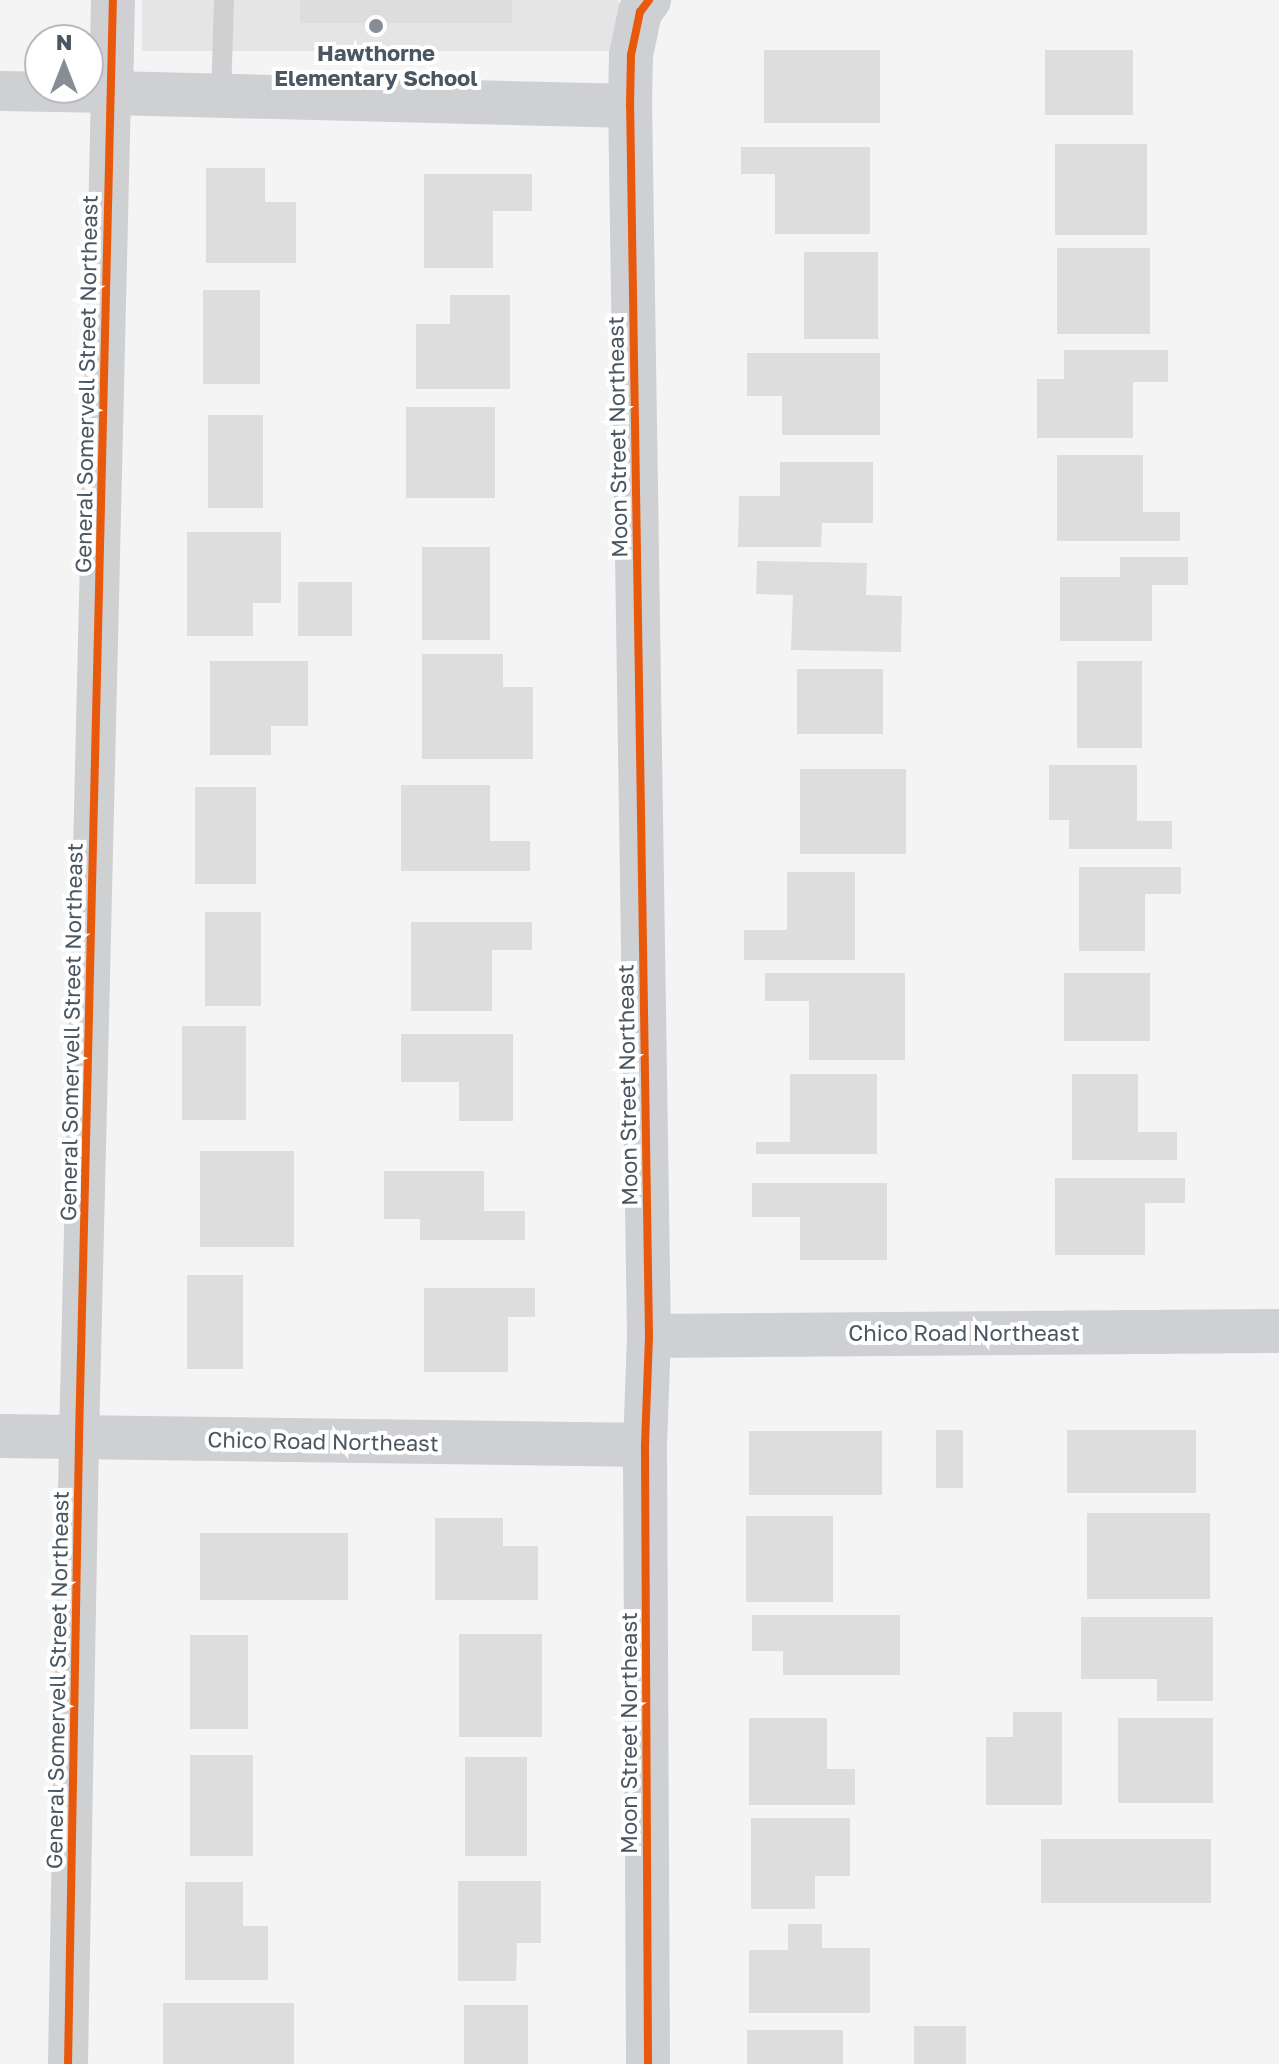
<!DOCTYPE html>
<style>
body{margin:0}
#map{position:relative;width:1279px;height:2064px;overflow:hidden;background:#f4f4f4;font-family:"Golos Text",sans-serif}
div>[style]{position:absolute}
.education>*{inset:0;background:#e6e5e6;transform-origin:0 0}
.building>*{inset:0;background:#ddddde;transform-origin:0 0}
.lane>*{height:20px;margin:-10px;padding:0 10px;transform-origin:10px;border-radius:10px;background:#ced0d2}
.street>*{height:40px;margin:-20px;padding:0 20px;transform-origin:20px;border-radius:20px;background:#ced0d2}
.secondary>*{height:44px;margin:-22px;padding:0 22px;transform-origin:22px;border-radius:22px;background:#ced0d4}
.cycleway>*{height:8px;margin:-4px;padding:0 4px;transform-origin:4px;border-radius:4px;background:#e8590c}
.dots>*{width:22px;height:22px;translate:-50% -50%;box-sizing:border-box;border:4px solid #fff;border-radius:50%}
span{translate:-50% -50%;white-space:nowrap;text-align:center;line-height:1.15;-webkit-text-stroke:8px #fff;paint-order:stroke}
.poi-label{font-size:22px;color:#4a5661;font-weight:700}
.street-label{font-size:22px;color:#4a5661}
.north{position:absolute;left:24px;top:24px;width:80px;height:80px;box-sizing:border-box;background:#fff;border:2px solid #b7bbc0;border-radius:50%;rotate:0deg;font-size:22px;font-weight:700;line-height:32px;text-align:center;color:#4a5661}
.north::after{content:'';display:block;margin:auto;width:28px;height:36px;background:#868d94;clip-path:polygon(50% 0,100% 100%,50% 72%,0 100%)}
</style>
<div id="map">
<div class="education">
<div style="left:142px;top:0;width:477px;height:51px"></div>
</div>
<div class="building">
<div style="left:300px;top:0;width:212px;height:23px"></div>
<div style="left:764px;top:50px;width:116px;height:73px"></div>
<div style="left:1045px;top:50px;width:88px;height:65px"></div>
<div style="left:1055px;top:144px;width:92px;height:91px"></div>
<div style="clip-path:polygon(741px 147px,870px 147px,870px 234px,775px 234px,775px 174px,741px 174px)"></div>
<div style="clip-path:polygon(206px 168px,265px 168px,265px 202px,296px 202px,296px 263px,206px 263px)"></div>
<div style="clip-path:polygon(424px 174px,532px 174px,532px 211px,493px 211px,493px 268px,424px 268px)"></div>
<div style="left:1057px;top:248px;width:93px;height:86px"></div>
<div style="left:804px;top:252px;width:74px;height:87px"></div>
<div style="left:203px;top:290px;width:57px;height:94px"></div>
<div style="clip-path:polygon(450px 295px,510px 295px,510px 389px,416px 389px,416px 324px,450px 324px)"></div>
<div style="clip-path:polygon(1064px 350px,1168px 350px,1168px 382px,1133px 382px,1133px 438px,1037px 438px,1037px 379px,1064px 379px)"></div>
<div style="clip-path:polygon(747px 353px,880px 353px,880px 435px,782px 435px,782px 396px,747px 396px)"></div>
<div style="left:406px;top:407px;width:89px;height:91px"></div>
<div style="left:208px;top:415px;width:55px;height:93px"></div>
<div style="clip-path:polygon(1057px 455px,1143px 455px,1143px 512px,1180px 512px,1180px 541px,1057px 541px)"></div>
<div style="clip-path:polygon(780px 462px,873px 462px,873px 523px,822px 523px,821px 547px,738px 547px,739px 496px,780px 496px)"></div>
<div style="clip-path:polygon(187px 532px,281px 532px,281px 603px,253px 603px,253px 636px,187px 636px)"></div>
<div style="left:422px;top:547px;width:68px;height:93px"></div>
<div style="clip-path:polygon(1120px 557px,1188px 557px,1188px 585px,1152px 585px,1152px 641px,1060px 641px,1060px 577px,1120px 577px)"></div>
<div style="clip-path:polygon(757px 561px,867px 563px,866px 595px,902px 596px,901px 652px,791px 650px,793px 595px,756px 594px)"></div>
<div style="left:298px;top:582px;width:54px;height:54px"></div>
<div style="clip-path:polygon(422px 654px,503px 654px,503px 687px,533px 687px,533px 759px,422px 759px)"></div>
<div style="clip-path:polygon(210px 661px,308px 661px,308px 726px,271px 726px,271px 755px,210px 755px)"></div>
<div style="left:1077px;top:661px;width:65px;height:87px"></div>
<div style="left:797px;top:669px;width:86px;height:65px"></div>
<div style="clip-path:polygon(1049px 765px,1137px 765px,1137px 821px,1172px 821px,1172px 849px,1069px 849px,1069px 820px,1049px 820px)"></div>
<div style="left:800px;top:769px;width:106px;height:85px"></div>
<div style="clip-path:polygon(401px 785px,490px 785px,490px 841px,530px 841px,530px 871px,401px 871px)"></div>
<div style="left:195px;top:787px;width:61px;height:97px"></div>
<div style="clip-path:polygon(1079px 867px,1181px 867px,1181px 894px,1145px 894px,1145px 951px,1079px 951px)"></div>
<div style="clip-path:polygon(787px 872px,855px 872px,855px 960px,744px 960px,744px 930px,787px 930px)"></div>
<div style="left:205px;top:912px;width:56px;height:94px"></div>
<div style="clip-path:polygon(411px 922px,532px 922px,532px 950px,492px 950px,492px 1011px,411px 1011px)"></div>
<div style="clip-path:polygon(765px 973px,905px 973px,905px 1060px,809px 1060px,809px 1001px,765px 1001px)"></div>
<div style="left:1064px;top:973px;width:86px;height:68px"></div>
<div style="left:182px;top:1026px;width:64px;height:94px"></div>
<div style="clip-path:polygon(401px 1034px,513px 1034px,513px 1121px,459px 1121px,459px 1082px,401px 1082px)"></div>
<div style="clip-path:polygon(790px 1074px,877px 1074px,877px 1154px,756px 1154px,756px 1142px,790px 1142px)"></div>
<div style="clip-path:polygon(1072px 1074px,1138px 1074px,1138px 1132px,1177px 1132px,1177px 1160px,1072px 1160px)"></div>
<div style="left:200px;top:1151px;width:94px;height:96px"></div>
<div style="clip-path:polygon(384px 1171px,484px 1171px,484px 1211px,525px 1211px,525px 1240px,420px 1240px,420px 1219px,384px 1219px)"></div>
<div style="clip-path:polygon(1055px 1178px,1185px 1178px,1185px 1203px,1145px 1203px,1145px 1255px,1055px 1255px)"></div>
<div style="clip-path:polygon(752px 1183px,887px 1183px,887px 1260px,800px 1260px,800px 1217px,752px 1217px)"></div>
<div style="left:187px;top:1275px;width:56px;height:94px"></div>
<div style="clip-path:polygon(424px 1288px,535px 1288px,535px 1317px,508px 1317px,508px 1372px,424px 1372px)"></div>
<div style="left:936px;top:1430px;width:27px;height:58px"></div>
<div style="left:1067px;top:1430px;width:129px;height:63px"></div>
<div style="left:749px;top:1431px;width:133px;height:64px"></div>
<div style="left:1087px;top:1513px;width:123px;height:86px"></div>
<div style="left:746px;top:1516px;width:87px;height:86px"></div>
<div style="clip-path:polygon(435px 1518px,503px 1518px,503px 1546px,538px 1546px,538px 1600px,435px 1600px)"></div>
<div style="left:200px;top:1533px;width:148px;height:67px"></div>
<div style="clip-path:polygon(752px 1615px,900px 1615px,900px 1675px,783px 1675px,783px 1651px,752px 1651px)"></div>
<div style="clip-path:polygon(1081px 1617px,1213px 1617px,1213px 1701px,1157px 1701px,1157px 1679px,1081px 1679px)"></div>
<div style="left:459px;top:1634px;width:83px;height:103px"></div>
<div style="left:190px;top:1635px;width:58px;height:94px"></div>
<div style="clip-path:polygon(1013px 1712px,1062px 1712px,1062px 1805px,986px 1805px,986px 1737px,1013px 1737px)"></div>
<div style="clip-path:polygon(749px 1718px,827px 1718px,827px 1769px,855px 1769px,855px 1805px,749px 1805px)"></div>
<div style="left:1118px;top:1718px;width:95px;height:85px"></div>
<div style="left:190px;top:1755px;width:63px;height:101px"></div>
<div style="left:465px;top:1757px;width:62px;height:99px"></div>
<div style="clip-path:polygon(751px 1818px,850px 1818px,850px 1876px,815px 1876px,815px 1909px,751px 1909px)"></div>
<div style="left:1041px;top:1839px;width:170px;height:64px"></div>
<div style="clip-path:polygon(458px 1881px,541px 1881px,541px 1943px,517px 1943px,516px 1981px,458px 1981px)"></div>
<div style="clip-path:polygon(185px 1882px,243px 1882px,243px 1926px,268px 1926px,268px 1980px,185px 1980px)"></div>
<div style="clip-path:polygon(788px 1924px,822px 1924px,822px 1948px,870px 1948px,870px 2013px,749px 2013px,749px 1950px,788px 1950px)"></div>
<div style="left:163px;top:2003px;width:131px;height:61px"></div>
<div style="left:464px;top:2005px;width:64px;height:59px"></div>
<div style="left:914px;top:2026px;width:52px;height:38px"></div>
<div style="left:747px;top:2030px;width:96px;height:34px"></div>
</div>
<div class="lane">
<div style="left:221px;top:96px;width:96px;rotate:-88.2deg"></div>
</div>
<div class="street">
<div style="left:0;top:91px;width:111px;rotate:1deg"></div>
<div style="left:111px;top:93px;width:1345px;rotate:91.36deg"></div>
<div style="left:79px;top:1438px;width:626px;rotate:91.01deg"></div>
</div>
<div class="secondary">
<div style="left:113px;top:0;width:93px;rotate:91.2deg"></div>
<div style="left:111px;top:93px;width:519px;rotate:1.43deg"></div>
<div style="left:649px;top:1336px;width:630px;rotate:-0.45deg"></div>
<div style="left:0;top:1436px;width:645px;rotate:0.8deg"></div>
<div style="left:648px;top:2064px;width:619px;rotate:-90.28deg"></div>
<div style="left:645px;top:1445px;width:109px;rotate:-87.9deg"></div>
<div style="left:649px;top:1336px;width:1230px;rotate:-90.88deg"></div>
<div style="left:630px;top:106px;width:51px;rotate:-88.9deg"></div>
<div style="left:631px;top:55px;width:44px;rotate:-78.2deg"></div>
<div style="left:640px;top:12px;width:15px;rotate:-53deg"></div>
</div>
<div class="cycleway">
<div style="left:68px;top:2064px;width:626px;rotate:-88.99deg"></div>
<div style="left:79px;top:1438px;width:1438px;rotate:-88.65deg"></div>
<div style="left:648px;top:2064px;width:619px;rotate:-90.28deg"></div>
<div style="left:645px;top:1445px;width:109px;rotate:-87.9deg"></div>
<div style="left:649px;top:1336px;width:1230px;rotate:-90.88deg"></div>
<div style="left:630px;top:106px;width:51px;rotate:-88.9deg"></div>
<div style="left:631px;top:55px;width:44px;rotate:-78.2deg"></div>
<div style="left:640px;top:12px;width:15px;rotate:-53deg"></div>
</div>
<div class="dots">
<div style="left:376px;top:26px;background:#868d94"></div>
</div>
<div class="poi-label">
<span style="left:376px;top:65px">Hawthorne<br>Elementary School</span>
</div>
<div class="street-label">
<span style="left:86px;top:384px;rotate:-89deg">General Somervell Street Northeast</span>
<span style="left:617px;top:437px;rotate:-91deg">Moon Street Northeast</span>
<span style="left:71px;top:1032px;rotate:-89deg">General Somervell Street Northeast</span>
<span style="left:627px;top:1085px;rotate:-91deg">Moon Street Northeast</span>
<span style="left:964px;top:1333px">Chico Road Northeast</span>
<span style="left:323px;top:1441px;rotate:1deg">Chico Road Northeast</span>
<span style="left:57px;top:1680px;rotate:-89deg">General Somervell Street Northeast</span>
<span style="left:629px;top:1733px;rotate:-90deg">Moon Street Northeast</span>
</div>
<div class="north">N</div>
</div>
